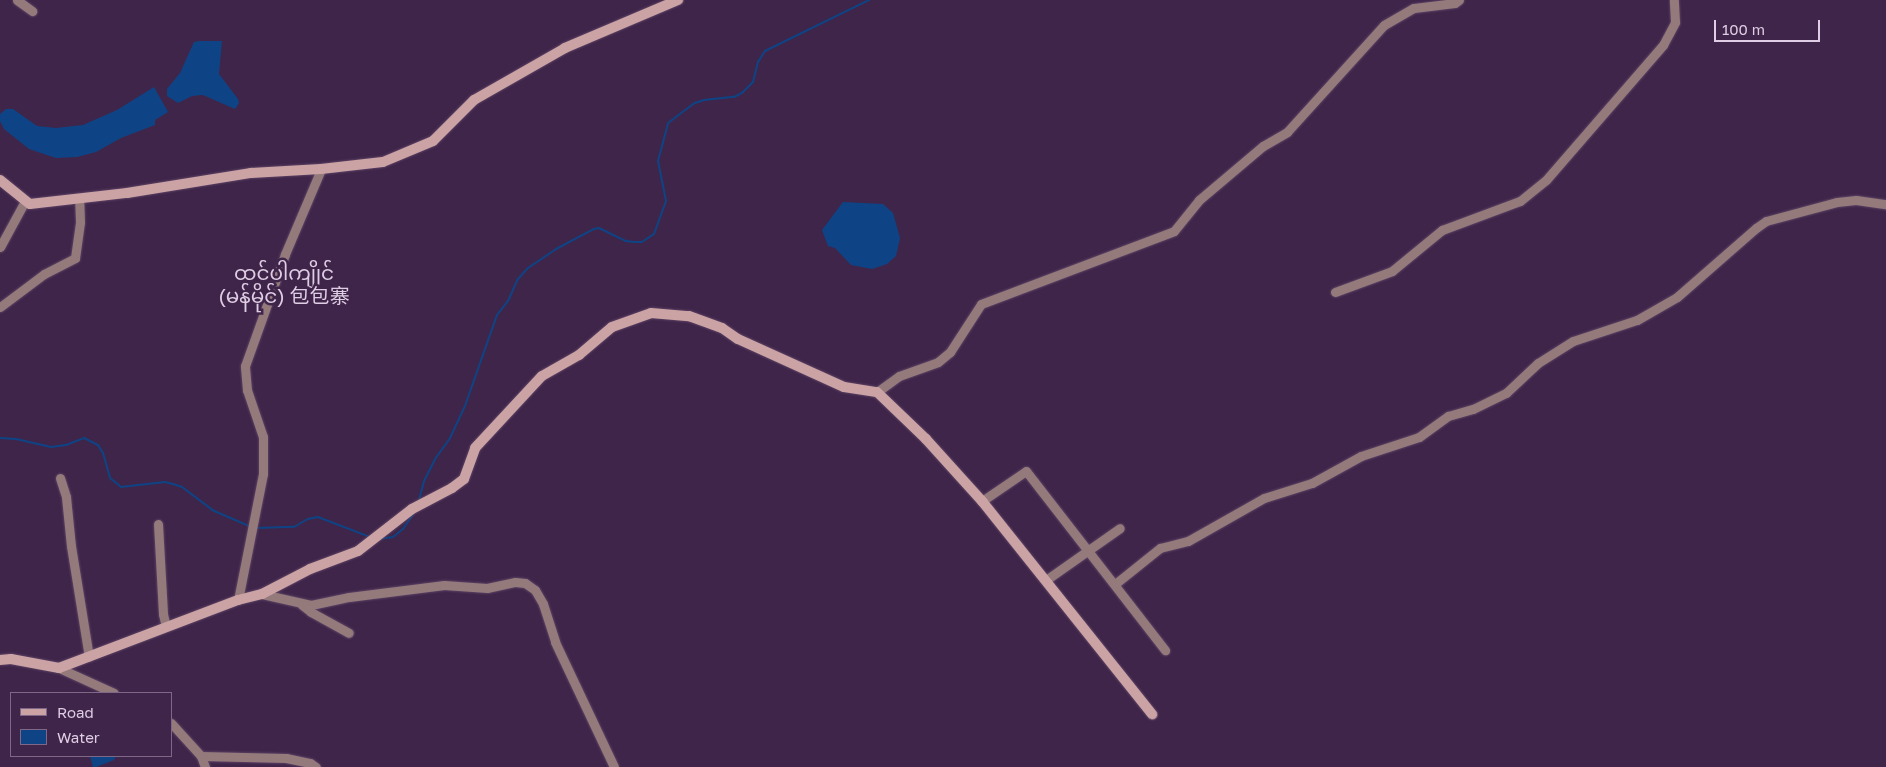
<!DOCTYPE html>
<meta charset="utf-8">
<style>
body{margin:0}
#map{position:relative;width:1886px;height:767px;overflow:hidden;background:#3f2549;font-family:"Golos Text","Noto Sans SC","Noto Sans Myanmar",sans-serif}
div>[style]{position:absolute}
.water>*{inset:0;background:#0e4486}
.stream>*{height:2px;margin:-1px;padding:0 1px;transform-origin:1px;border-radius:1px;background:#0e4486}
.roads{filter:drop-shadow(0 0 1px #5c4365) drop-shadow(0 0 1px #5c4365)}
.street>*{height:9px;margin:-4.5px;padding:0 4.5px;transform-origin:4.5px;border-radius:4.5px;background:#947a7b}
.secondary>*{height:10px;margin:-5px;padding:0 5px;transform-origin:5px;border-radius:5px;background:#cca3a4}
span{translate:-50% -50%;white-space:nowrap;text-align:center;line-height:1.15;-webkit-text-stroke:5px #3f2549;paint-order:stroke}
.quarter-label{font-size:20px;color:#decde4}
.legend{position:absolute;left:10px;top:692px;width:162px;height:65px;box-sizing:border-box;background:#3f2549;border:1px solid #7f6887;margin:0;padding:6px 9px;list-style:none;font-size:15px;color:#decde4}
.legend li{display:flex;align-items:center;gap:10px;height:25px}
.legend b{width:25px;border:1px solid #7f6887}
.scale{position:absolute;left:1714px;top:20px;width:106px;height:22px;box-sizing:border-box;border:2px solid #decde4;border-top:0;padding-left:6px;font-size:15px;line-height:18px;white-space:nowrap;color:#decde4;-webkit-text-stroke:4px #3f2549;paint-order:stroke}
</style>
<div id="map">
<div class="water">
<div style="clip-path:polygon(199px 41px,222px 41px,219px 74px,238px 99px,239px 103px,235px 109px,203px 95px,192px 96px,178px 103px,167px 96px,167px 89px,180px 73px,194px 42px)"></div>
<div style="clip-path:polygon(154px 87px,168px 112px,155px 120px,155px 125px,121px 138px,96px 152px,77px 157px,56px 158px,29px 149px,4px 129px,0 121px,0 114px,6px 109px,13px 109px,37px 126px,56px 128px,83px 125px,117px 110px)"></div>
<div style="clip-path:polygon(843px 202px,883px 204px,893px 213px,900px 238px,896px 256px,887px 264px,872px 269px,851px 265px,835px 248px,828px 246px,822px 230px)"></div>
<div style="clip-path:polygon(90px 756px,116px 756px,114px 760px,96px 767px,93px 767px)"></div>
</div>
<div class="stream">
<div style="left:0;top:438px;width:16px;rotate:4deg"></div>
<div style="left:16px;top:439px;width:36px;rotate:13deg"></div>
<div style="left:51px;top:447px;width:15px;rotate:-8deg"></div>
<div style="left:66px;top:445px;width:19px;rotate:-21deg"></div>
<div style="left:84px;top:438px;width:16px;rotate:27deg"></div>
<div style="left:98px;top:445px;width:9px;rotate:58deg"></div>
<div style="left:103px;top:453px;width:26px;rotate:74deg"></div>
<div style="left:110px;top:478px;width:14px;rotate:39deg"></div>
<div style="left:121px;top:487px;width:44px;rotate:-6.5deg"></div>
<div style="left:165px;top:482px;width:8px;rotate:14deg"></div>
<div style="left:173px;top:484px;width:9px;rotate:18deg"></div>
<div style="left:182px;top:487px;width:38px;rotate:37deg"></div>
<div style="left:212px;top:510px;width:40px;rotate:23.4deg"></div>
<div style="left:419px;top:500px;width:20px;rotate:-75deg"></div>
<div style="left:424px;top:481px;width:25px;rotate:-63deg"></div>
<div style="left:435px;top:459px;width:26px;rotate:-54deg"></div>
<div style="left:450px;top:438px;width:38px;rotate:-65deg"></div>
<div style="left:466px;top:403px;width:93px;rotate:-70.6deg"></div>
<div style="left:497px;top:315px;width:18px;rotate:-52deg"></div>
<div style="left:508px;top:301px;width:24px;rotate:-66deg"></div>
<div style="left:518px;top:279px;width:15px;rotate:-48deg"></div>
<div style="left:528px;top:268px;width:34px;rotate:-34deg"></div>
<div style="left:556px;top:249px;width:43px;rotate:-27.8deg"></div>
<div style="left:594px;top:229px;width:5px;rotate:-11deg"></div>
<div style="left:599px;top:228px;width:30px;rotate:26deg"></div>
<div style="left:626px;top:241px;width:8px;rotate:7deg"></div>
<div style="left:634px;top:242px;width:8px"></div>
<div style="left:642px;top:242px;width:14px;rotate:-34deg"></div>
<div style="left:654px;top:234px;width:35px;rotate:-70deg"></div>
<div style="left:666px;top:201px;width:41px;rotate:-101.3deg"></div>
<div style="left:658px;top:161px;width:39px;rotate:-75deg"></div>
<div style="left:668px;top:123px;width:34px;rotate:-37deg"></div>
<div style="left:695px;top:103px;width:9px;rotate:-18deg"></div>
<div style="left:704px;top:100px;width:30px;rotate:-6deg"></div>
<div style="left:734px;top:97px;width:9px;rotate:-27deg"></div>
<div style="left:742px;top:93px;width:16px;rotate:-45deg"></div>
<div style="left:753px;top:82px;width:21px;rotate:-76deg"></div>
<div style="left:758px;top:62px;width:13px;rotate:-58deg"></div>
<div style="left:765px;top:51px;width:116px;rotate:-26.1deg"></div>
<div style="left:256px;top:528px;width:38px;rotate:-2deg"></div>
<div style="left:294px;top:527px;width:16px;rotate:-30deg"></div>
<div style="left:308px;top:519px;width:10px;rotate:-11deg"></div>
<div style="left:318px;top:517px;width:56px;rotate:21deg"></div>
<div style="left:380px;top:539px;width:13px;rotate:-9deg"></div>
<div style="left:393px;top:537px;width:13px;rotate:-39deg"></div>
<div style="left:403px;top:529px;width:21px;rotate:-55deg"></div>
</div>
<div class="roads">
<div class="street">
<div style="left:17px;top:0;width:19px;rotate:36deg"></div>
<div style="left:0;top:247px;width:52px;rotate:-61.5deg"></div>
<div style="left:1335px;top:292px;width:61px;rotate:-20.2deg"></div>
<div style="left:1392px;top:271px;width:65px;rotate:-39.4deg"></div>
<div style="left:1442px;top:230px;width:83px;rotate:-20.4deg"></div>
<div style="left:1520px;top:201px;width:33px;rotate:-39deg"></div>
<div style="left:1546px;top:180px;width:179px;rotate:-49.1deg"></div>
<div style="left:1663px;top:45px;width:26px;rotate:-62deg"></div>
<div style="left:1675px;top:22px;width:22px;rotate:-93deg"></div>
<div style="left:0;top:307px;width:55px;rotate:-36.9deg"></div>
<div style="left:44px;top:274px;width:35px;rotate:-27deg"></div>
<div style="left:75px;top:258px;width:36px;rotate:-82deg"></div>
<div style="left:80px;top:222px;width:23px;rotate:-92deg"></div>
<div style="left:877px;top:392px;width:27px;rotate:-36deg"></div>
<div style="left:899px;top:376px;width:41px;rotate:-19.7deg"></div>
<div style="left:938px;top:362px;width:16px;rotate:-40deg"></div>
<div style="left:950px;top:352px;width:57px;rotate:-57.1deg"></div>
<div style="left:981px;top:304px;width:206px;rotate:-20.7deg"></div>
<div style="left:1174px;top:231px;width:40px;rotate:-51deg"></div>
<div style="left:1199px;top:200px;width:84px;rotate:-40.2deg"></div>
<div style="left:1263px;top:146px;width:28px;rotate:-30deg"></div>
<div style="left:1287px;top:132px;width:144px;rotate:-47.8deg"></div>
<div style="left:1384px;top:25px;width:34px;rotate:-30deg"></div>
<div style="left:1414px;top:8px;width:41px;rotate:-7deg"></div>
<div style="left:1455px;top:3px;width:5px;rotate:-37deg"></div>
<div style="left:60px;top:478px;width:20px;rotate:72deg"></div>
<div style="left:66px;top:497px;width:49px;rotate:84.2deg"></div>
<div style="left:71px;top:546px;width:112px;rotate:80.8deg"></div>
<div style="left:982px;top:501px;width:53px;rotate:-34.3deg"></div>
<div style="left:1026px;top:471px;width:227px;rotate:52.2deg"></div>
<div style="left:158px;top:524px;width:90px;rotate:86.8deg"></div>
<div style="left:163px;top:614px;width:13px;rotate:77deg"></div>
<div style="left:1046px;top:580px;width:90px;rotate:-35.1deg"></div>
<div style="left:1115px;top:584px;width:58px;rotate:-38.7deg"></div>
<div style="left:1160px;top:548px;width:29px;rotate:-14deg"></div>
<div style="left:1188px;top:541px;width:87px;rotate:-29.5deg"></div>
<div style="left:1264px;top:498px;width:50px;rotate:-17.4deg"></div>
<div style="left:1312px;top:483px;width:56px;rotate:-28.9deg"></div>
<div style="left:1361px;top:456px;width:61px;rotate:-18.1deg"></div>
<div style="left:1419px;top:437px;width:36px;rotate:-36deg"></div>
<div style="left:1448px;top:416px;width:26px;rotate:-16deg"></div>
<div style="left:1473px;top:409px;width:37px;rotate:-26deg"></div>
<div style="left:1506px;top:393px;width:44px;rotate:-43.2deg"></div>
<div style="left:1538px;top:363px;width:41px;rotate:-32.2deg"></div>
<div style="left:1573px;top:341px;width:67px;rotate:-18.2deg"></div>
<div style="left:1637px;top:320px;width:46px;rotate:-29.9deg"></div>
<div style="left:1677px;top:297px;width:105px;rotate:-41.1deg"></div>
<div style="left:1756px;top:228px;width:12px;rotate:-35deg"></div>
<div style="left:1766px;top:221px;width:73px;rotate:-15deg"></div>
<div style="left:1837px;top:202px;width:19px;rotate:-6deg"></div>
<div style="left:1856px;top:200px;width:30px;rotate:8deg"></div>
<div style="left:262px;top:594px;width:50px;rotate:12.7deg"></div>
<div style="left:311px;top:605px;width:39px;rotate:-12deg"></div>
<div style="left:349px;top:597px;width:96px;rotate:-7.2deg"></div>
<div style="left:444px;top:585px;width:43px;rotate:4deg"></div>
<div style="left:487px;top:588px;width:29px;rotate:-12deg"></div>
<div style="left:515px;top:582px;width:10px;rotate:6deg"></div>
<div style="left:525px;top:583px;width:12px;rotate:35deg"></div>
<div style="left:535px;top:590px;width:16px;rotate:60deg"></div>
<div style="left:543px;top:604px;width:40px;rotate:72deg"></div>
<div style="left:555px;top:642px;width:138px;rotate:64.7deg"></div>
<div style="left:238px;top:600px;width:128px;rotate:-78.8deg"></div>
<div style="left:263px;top:474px;width:37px;rotate:-90deg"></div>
<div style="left:263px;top:437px;width:50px;rotate:-108.8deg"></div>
<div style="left:247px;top:390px;width:24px;rotate:-95deg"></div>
<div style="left:245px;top:366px;width:119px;rotate:-70.3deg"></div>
<div style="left:285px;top:254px;width:92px;rotate:-67deg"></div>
<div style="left:302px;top:605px;width:11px;rotate:38deg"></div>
<div style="left:311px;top:612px;width:43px;rotate:28.9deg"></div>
<div style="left:59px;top:668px;width:60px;rotate:24.4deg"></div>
<div style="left:171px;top:723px;width:45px;rotate:47.7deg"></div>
<div style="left:201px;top:756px;width:85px;rotate:1.3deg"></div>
<div style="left:286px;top:758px;width:25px;rotate:12deg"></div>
<div style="left:310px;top:763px;width:7px;rotate:34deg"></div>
<div style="left:201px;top:756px;width:12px;rotate:70deg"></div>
</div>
<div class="secondary">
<div style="left:0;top:180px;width:38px;rotate:39deg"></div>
<div style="left:30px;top:204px;width:98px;rotate:-6.5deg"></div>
<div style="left:127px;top:193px;width:126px;rotate:-9.2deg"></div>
<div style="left:251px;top:173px;width:70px;rotate:-3.3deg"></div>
<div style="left:321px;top:169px;width:62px;rotate:-6.4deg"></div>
<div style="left:383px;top:162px;width:54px;rotate:-22.8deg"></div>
<div style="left:433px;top:141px;width:58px;rotate:-45deg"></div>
<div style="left:474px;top:100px;width:105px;rotate:-29.7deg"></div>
<div style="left:565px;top:48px;width:123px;rotate:-23deg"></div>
<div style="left:0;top:660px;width:11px;rotate:-5deg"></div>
<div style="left:11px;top:659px;width:49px;rotate:10.6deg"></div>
<div style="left:59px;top:668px;width:191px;rotate:-20.8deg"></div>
<div style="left:238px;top:600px;width:25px;rotate:-14deg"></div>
<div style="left:262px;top:594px;width:54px;rotate:-27.5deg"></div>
<div style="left:310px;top:569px;width:51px;rotate:-20.6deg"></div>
<div style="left:358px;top:551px;width:68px;rotate:-37.9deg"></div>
<div style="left:412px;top:509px;width:45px;rotate:-27.7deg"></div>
<div style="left:452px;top:488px;width:15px;rotate:-37deg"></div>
<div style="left:464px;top:479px;width:33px;rotate:-70deg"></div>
<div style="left:475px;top:448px;width:98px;rotate:-47.1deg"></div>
<div style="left:542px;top:376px;width:43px;rotate:-29.6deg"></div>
<div style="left:579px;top:355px;width:43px;rotate:-40.3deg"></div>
<div style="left:612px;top:327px;width:41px;rotate:-19.7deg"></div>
<div style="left:651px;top:313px;width:38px;rotate:5deg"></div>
<div style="left:689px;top:316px;width:35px;rotate:20deg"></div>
<div style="left:722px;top:328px;width:19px;rotate:35deg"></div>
<div style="left:738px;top:339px;width:116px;rotate:24.4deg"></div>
<div style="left:844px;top:387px;width:33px;rotate:9deg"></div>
<div style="left:877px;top:392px;width:68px;rotate:43.8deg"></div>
<div style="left:926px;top:439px;width:84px;rotate:47.9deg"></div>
<div style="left:982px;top:501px;width:273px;rotate:51.4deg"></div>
</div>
</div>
<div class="quarter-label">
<span style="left:284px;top:284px">ထင်ပါကျိုင်<br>(မန်မိုင်) 包包寨</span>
</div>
<ul class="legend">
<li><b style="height:6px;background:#cca3a4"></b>Road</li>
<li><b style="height:14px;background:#0e4486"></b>Water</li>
</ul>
<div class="scale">100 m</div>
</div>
